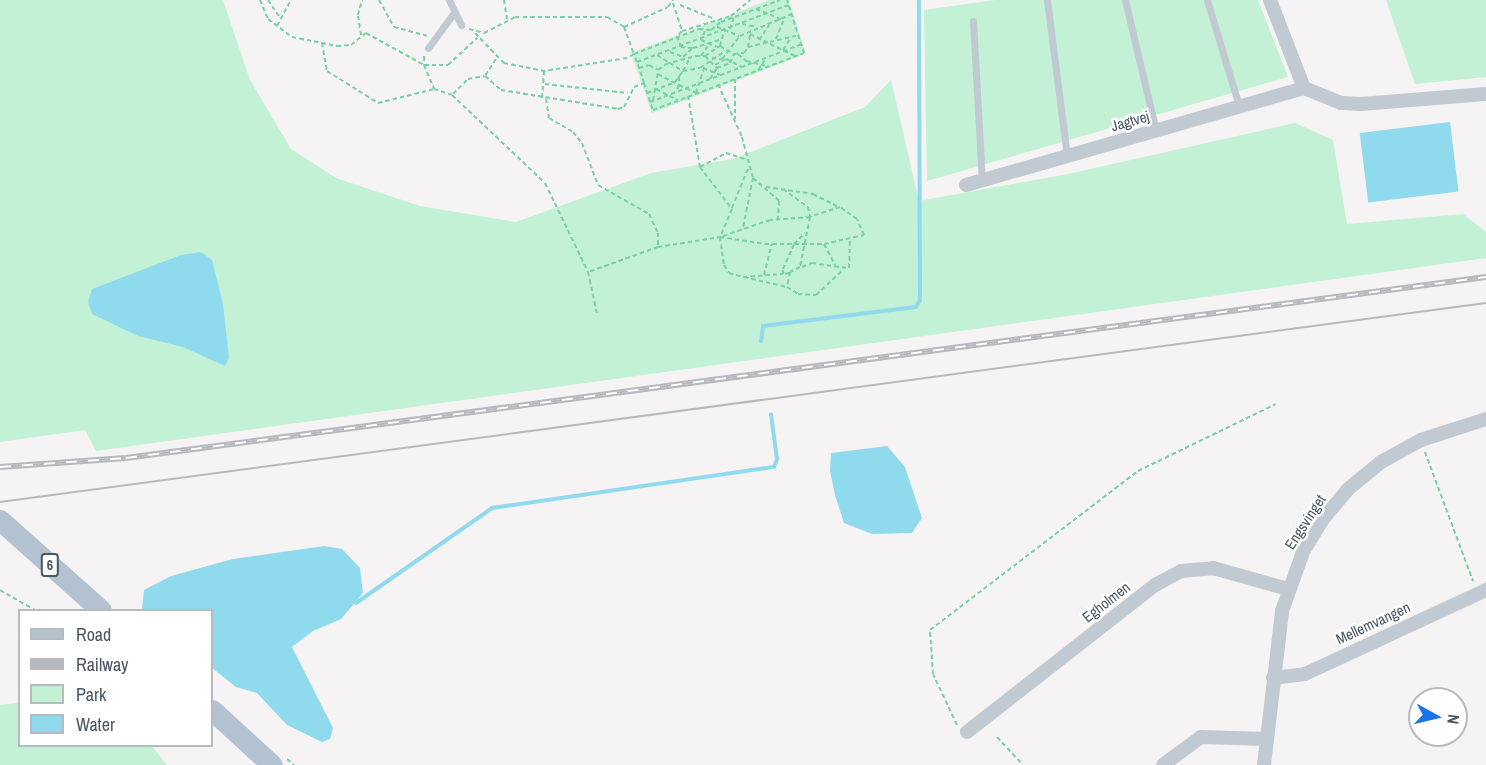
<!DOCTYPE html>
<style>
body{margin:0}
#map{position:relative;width:1486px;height:765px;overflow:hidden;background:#f5f3f3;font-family:"Archivo Narrow",sans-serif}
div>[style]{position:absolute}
.green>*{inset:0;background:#c3f1d5}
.water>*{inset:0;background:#90daee;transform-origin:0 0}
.stream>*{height:4px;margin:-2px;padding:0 2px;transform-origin:2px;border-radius:2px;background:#90daee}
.path>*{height:2px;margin-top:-1px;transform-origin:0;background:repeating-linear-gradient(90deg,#7ad0a6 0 4.5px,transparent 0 7.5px)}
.service>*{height:7px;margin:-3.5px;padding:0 3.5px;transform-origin:3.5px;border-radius:3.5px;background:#c1cad2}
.minor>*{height:14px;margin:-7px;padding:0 7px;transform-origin:7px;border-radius:7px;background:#c1cad2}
.primary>*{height:21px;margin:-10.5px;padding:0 10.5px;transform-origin:10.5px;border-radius:10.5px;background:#b3c2d1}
.tram>*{height:1.5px;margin:-0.75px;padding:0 0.75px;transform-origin:0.75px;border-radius:0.75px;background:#b5b8bd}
.rail>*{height:6px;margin-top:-3px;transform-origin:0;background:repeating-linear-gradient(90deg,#fff 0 11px,#b5b8bd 0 22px);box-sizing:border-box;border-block:2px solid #b5b8bd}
span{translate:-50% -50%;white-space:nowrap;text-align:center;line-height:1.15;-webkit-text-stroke:5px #fff;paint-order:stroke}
.shield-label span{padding:2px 4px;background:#fff;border:2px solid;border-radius:4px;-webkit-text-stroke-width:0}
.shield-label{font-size:14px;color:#4a5661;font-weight:700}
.street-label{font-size:15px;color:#4a5661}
.legend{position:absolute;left:18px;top:609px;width:195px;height:138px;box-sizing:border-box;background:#fff;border:2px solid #b7bbc0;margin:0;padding:8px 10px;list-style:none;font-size:18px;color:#4a5661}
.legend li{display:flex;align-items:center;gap:12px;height:30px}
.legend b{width:30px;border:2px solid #b7bbc0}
.north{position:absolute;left:1408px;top:687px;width:60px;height:60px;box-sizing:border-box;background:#fff;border:2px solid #b7bbc0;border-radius:50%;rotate:98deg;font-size:16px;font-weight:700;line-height:24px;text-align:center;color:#4a5661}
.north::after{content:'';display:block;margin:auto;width:21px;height:27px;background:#1a73e8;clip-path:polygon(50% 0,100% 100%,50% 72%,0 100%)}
</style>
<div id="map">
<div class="green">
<div style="clip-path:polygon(0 0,223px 0,250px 80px,291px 149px,336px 178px,420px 206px,516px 222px,651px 173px,733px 159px,865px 107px,891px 80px,919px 201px,1068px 174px,1295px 123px,1333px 140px,1347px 224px,1463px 214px,1486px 232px,1486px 258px,96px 451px,85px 430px,0 442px)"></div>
<div style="clip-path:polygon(769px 0,789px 0,806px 54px,652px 113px,631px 53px)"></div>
<div style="clip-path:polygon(995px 0,1258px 0,1288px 77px,927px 181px,924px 10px)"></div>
<div style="clip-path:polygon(1386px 0,1486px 0,1486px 77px,1415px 84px)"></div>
<div style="clip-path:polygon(19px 703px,20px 746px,152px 746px,167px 765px,0 765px,0 705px)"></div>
</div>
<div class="water">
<div style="left:1450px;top:122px;width:70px;height:91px;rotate:83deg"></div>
<div style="clip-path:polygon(201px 252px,212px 260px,223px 304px,229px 358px,225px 366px,183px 347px,138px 336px,92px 314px,88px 302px,92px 289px,181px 255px)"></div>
<div style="clip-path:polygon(887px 446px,905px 467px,922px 518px,912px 533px,872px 534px,844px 523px,835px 495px,830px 471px,831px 453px)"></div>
<div style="clip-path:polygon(324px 546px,342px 549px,360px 568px,363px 593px,341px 619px,313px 631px,292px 647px,333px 728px,330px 739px,322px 742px,287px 725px,257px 693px,236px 687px,212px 668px,212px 610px,142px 609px,144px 590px,171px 576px,233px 559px)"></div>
</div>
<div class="stream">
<div style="left:761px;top:341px;width:15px;rotate:-82deg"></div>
<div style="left:763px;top:326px;width:154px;rotate:-7.1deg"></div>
<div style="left:916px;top:307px;width:8px;rotate:-60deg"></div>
<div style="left:920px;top:300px;width:300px;rotate:-90.2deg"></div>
<div style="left:356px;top:603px;width:166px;rotate:-34.9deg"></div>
<div style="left:492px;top:508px;width:285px;rotate:-8.3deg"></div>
<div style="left:774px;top:467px;width:9px;rotate:-69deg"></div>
<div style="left:777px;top:459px;width:45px;rotate:-97.6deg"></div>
</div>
<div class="path">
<div style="left:260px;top:0;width:21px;rotate:67deg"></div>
<div style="left:268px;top:19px;width:30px;rotate:37deg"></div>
<div style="left:292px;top:37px;width:46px;rotate:11.3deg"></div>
<div style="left:337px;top:46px;width:14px;rotate:-4deg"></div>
<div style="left:351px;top:45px;width:19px;rotate:-39deg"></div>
<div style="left:366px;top:33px;width:66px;rotate:28.9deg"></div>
<div style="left:424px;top:65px;width:24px"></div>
<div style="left:448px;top:65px;width:40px;rotate:-43deg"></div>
<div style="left:268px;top:0;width:22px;rotate:56deg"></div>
<div style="left:379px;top:0;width:31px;rotate:61deg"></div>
<div style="left:394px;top:27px;width:34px;rotate:15deg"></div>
<div style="left:504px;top:0;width:20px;rotate:81deg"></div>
<div style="left:673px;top:3px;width:29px;rotate:72deg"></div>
<div style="left:682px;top:31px;width:7px;rotate:135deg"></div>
<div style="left:677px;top:36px;width:12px;rotate:70deg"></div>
<div style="left:681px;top:47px;width:12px;rotate:5deg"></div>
<div style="left:680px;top:5px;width:37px;rotate:22deg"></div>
<div style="left:756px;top:9px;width:27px;rotate:22deg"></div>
<div style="left:742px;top:24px;width:15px;rotate:11deg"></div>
<div style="left:277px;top:26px;width:30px;rotate:-62deg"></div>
<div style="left:624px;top:27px;width:48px;rotate:-24.4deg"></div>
<div style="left:668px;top:7px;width:9px;rotate:-54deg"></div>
<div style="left:717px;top:27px;width:24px;rotate:22deg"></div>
<div style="left:469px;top:29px;width:16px;rotate:15deg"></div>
<div style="left:484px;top:33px;width:35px;rotate:-27deg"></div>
<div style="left:515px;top:17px;width:92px"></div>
<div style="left:607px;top:17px;width:20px;rotate:30deg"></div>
<div style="left:624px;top:27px;width:29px;rotate:70deg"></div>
<div style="left:634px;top:54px;width:8px;rotate:150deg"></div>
<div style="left:627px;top:58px;width:84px;rotate:171.1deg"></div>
<div style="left:730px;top:29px;width:13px;rotate:-72deg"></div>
<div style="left:682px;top:31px;width:51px;rotate:-17deg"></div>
<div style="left:731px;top:16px;width:25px;rotate:-40deg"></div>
<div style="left:705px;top:31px;width:10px;rotate:114deg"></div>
<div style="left:701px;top:40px;width:17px;rotate:24deg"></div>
<div style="left:475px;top:33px;width:42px;rotate:46deg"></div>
<div style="left:504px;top:63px;width:41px;rotate:11.3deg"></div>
<div style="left:544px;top:71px;width:27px;rotate:94deg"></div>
<div style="left:361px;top:35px;width:20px;rotate:-99deg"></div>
<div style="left:358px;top:15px;width:16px;rotate:-75deg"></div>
<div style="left:776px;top:39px;width:24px;rotate:-68deg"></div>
<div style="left:759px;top:40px;width:18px;rotate:-56deg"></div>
<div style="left:322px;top:43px;width:28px;rotate:80deg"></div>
<div style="left:327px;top:71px;width:60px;rotate:32.1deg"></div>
<div style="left:378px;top:103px;width:58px;rotate:-14deg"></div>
<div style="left:720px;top:46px;width:16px;rotate:-75deg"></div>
<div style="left:748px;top:47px;width:13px;rotate:-81deg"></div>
<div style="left:750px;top:34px;width:50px;rotate:26.1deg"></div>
<div style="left:783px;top:50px;width:15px;rotate:-58deg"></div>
<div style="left:670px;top:52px;width:14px;rotate:21deg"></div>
<div style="left:683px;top:57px;width:13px;rotate:-42deg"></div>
<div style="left:693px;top:48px;width:30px;rotate:-17deg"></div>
<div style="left:738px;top:54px;width:11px;rotate:41deg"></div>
<div style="left:746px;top:61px;width:23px;rotate:13deg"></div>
<div style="left:657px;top:55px;width:31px;rotate:32deg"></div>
<div style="left:683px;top:71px;width:15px;rotate:-62deg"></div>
<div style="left:424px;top:56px;width:9px;rotate:90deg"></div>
<div style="left:424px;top:65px;width:26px;rotate:67deg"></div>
<div style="left:434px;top:89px;width:19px;rotate:18deg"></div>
<div style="left:452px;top:95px;width:128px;rotate:43.4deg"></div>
<div style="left:545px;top:183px;width:99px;rotate:64.2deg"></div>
<div style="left:588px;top:272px;width:43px;rotate:77.9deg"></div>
<div style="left:701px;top:56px;width:14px;rotate:-56deg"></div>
<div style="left:705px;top:56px;width:18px;rotate:-34deg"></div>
<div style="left:720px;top:46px;width:16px;rotate:30deg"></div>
<div style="left:712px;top:58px;width:10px;rotate:6deg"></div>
<div style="left:722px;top:59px;width:29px;rotate:-52deg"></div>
<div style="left:740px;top:36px;width:56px;rotate:-22.9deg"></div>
<div style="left:496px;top:59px;width:20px;rotate:123deg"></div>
<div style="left:485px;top:76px;width:21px;rotate:41deg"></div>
<div style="left:501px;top:90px;width:119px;rotate:9.2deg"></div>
<div style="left:618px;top:109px;width:6px;rotate:-18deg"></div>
<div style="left:624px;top:107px;width:22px;rotate:-63deg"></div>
<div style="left:634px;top:87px;width:11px;rotate:-22deg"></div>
<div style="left:644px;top:83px;width:22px;rotate:-108deg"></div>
<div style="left:637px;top:62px;width:162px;rotate:-20.6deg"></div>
<div style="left:637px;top:62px;width:9px;rotate:-111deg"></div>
<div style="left:634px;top:54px;width:70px;rotate:-21deg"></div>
<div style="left:699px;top:29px;width:12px;rotate:5deg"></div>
<div style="left:711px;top:30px;width:13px;rotate:-39deg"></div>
<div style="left:721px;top:22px;width:63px;rotate:-20.4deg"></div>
<div style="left:715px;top:65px;width:13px;rotate:-29deg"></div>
<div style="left:726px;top:59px;width:18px;rotate:27deg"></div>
<div style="left:639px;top:68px;width:10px;rotate:-17deg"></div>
<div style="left:649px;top:65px;width:10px;rotate:29deg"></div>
<div style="left:658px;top:70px;width:10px;rotate:-37deg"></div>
<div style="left:666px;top:64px;width:31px;rotate:-15deg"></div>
<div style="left:696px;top:56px;width:9px"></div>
<div style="left:705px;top:56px;width:17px;rotate:45deg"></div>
<div style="left:703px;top:68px;width:18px;rotate:22deg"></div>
<div style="left:758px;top:70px;width:14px;rotate:-56deg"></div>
<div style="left:658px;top:74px;width:24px;rotate:28deg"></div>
<div style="left:679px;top:85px;width:8px;rotate:113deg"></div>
<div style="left:679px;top:76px;width:9px;rotate:90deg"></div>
<div style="left:679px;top:85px;width:19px;rotate:25deg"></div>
<div style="left:696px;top:93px;width:28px;rotate:-72deg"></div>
<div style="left:710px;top:79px;width:13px;rotate:-58deg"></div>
<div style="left:717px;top:68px;width:14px;rotate:-21deg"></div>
<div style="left:730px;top:63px;width:10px;rotate:-66deg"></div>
<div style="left:734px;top:54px;width:10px;rotate:-6deg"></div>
<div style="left:744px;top:53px;width:7px;rotate:-56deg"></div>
<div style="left:748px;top:47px;width:52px;rotate:-13.2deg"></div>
<div style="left:735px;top:79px;width:40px;rotate:90deg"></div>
<div style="left:644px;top:83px;width:28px;rotate:72deg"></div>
<div style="left:653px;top:110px;width:161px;rotate:-20.7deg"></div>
<div style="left:804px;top:53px;width:56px;rotate:-107.8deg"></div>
<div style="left:545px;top:84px;width:83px;rotate:6.2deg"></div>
<div style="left:718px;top:84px;width:58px;rotate:65.6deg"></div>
<div style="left:742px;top:137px;width:42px;rotate:75deg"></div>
<div style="left:753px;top:178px;width:51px;rotate:101.3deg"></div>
<div style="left:656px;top:89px;width:25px;rotate:27deg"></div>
<div style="left:647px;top:93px;width:30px;rotate:-21deg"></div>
<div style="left:675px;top:82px;width:14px;rotate:-54deg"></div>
<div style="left:683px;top:71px;width:17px;rotate:-10deg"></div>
<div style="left:700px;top:68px;width:30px;rotate:-34deg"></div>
<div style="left:453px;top:94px;width:21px;rotate:-45deg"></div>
<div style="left:468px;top:79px;width:17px;rotate:-10deg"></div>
<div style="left:688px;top:96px;width:72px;rotate:80.4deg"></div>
<div style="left:700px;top:167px;width:53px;rotate:52.7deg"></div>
<div style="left:732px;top:209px;width:30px;rotate:113deg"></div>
<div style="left:720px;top:237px;width:28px;rotate:82deg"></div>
<div style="left:724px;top:265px;width:9px;rotate:58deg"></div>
<div style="left:729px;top:273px;width:15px;rotate:16deg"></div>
<div style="left:743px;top:277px;width:40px;rotate:-4.3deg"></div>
<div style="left:546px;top:99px;width:19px;rotate:81deg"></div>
<div style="left:549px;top:118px;width:28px;rotate:30deg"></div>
<div style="left:573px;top:132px;width:14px;rotate:51deg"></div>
<div style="left:582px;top:143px;width:45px;rotate:69.1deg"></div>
<div style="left:598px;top:185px;width:59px;rotate:29.6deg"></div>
<div style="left:649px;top:214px;width:21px;rotate:65deg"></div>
<div style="left:658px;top:233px;width:14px;rotate:90deg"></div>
<div style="left:658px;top:247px;width:74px;rotate:160.3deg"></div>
<div style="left:653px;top:100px;width:27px;rotate:-80deg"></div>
<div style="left:650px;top:102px;width:163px;rotate:-20.9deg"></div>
<div style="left:700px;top:167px;width:30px;rotate:-28deg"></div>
<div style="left:726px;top:153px;width:23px;rotate:18deg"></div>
<div style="left:753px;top:178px;width:35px;rotate:41deg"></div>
<div style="left:779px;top:201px;width:18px;rotate:93deg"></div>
<div style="left:766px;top:187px;width:48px;rotate:8.5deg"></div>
<div style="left:813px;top:194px;width:27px;rotate:27deg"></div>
<div style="left:783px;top:189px;width:31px;rotate:36deg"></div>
<div style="left:808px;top:207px;width:10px;rotate:79deg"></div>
<div style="left:810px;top:217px;width:51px;rotate:101.3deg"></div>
<div style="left:800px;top:267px;width:11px;rotate:153deg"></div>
<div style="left:790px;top:272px;width:15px;rotate:101deg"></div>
<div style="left:732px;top:208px;width:45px;rotate:-68deg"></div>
<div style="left:824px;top:244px;width:24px;rotate:62deg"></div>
<div style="left:658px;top:247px;width:63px;rotate:-9.2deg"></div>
<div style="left:720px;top:237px;width:46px;rotate:8.8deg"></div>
<div style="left:765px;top:244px;width:59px"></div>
<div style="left:824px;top:244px;width:41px;rotate:-12.7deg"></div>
<div style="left:864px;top:235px;width:17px;rotate:-114deg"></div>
<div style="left:857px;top:219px;width:21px;rotate:-145deg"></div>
<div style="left:840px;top:207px;width:32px;rotate:162deg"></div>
<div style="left:810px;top:217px;width:40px;rotate:175.7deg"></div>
<div style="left:770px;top:220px;width:53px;rotate:161.2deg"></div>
<div style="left:802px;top:267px;width:11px;rotate:-22deg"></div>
<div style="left:812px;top:263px;width:37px;rotate:8deg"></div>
<div style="left:849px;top:268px;width:29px;rotate:-88deg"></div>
<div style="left:789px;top:273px;width:6px;rotate:171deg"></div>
<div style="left:783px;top:274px;width:5px;rotate:-90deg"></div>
<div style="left:783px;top:269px;width:27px;rotate:-66deg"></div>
<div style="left:794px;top:244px;width:16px;rotate:-45deg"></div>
<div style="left:764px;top:275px;width:32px;rotate:-76deg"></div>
<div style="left:744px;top:277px;width:44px;rotate:13.1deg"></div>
<div style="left:787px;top:287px;width:13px;rotate:32deg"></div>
<div style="left:798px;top:294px;width:18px;rotate:3deg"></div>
<div style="left:816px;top:295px;width:37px;rotate:-43deg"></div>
<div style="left:1425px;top:452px;width:138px;rotate:69.6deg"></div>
<div style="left:0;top:590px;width:40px;rotate:29.7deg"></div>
<div style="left:957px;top:725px;width:56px;rotate:-115.2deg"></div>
<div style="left:933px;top:674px;width:44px;rotate:-93.9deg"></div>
<div style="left:930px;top:630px;width:262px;rotate:-37.4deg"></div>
<div style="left:1138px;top:471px;width:153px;rotate:-25.9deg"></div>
<div style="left:997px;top:737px;width:35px;rotate:47deg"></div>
<div style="left:287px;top:759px;width:9px;rotate:41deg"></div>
</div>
<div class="service">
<div style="left:449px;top:0;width:28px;rotate:64deg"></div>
<div style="left:1047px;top:0;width:157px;rotate:82.7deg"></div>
<div style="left:1125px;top:0;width:135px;rotate:76.7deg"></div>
<div style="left:1207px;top:0;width:111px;rotate:73.2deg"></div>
<div style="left:973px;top:21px;width:160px;rotate:86.8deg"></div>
<div style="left:428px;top:48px;width:42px;rotate:-53.7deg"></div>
</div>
<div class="minor">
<div style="left:1270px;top:0;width:94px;rotate:68.9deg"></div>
<div style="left:966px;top:185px;width:352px;rotate:-16deg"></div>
<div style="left:1304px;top:88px;width:40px;rotate:22deg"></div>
<div style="left:1341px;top:103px;width:20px;rotate:3deg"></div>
<div style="left:1361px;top:104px;width:125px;rotate:-4.6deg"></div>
<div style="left:1273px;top:678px;width:32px;rotate:-7deg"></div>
<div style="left:1305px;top:674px;width:200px;rotate:-24.9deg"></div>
<div style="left:967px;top:732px;width:239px;rotate:-38deg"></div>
<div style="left:1155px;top:585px;width:30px;rotate:-28deg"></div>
<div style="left:1181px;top:571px;width:32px;rotate:-5deg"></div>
<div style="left:1213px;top:568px;width:78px;rotate:15.6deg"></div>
<div style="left:1163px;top:765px;width:47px;rotate:-36.4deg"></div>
<div style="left:1201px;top:737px;width:65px;rotate:1.8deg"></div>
<div style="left:1264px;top:765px;width:155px;rotate:-83.3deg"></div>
<div style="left:1282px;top:611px;width:63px;rotate:-70.4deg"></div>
<div style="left:1303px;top:552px;width:39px;rotate:-59deg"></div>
<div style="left:1323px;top:519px;width:38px;rotate:-50deg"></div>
<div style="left:1347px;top:490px;width:44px;rotate:-39.5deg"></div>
<div style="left:1381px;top:462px;width:46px;rotate:-28.8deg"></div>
<div style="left:1421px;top:440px;width:68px;rotate:-17.9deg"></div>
</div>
<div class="primary">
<div style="left:0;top:520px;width:135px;rotate:41.7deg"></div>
<div style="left:212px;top:710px;width:81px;rotate:42.5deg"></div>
</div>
<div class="tram">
<div style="left:0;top:502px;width:1499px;rotate:-7.63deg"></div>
</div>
<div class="rail">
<div style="left:0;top:467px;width:126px;rotate:-4.1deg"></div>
<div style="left:126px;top:458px;width:1372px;rotate:-7.58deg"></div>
</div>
<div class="shield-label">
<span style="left:50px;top:565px">6</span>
</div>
<div class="street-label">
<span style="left:1130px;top:121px;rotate:-16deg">Jagtvej</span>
<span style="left:1305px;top:522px;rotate:-57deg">Engsvinget</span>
<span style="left:1106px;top:602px;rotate:-38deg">Egholmen</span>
<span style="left:1373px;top:623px;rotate:-25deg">Mellemvangen</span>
</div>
<ul class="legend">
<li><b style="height:8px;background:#b3c2d1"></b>Road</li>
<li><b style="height:8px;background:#b5b8bd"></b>Railway</li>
<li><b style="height:16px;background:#c3f1d5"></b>Park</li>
<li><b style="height:16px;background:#90daee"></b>Water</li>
</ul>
<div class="north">N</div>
</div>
